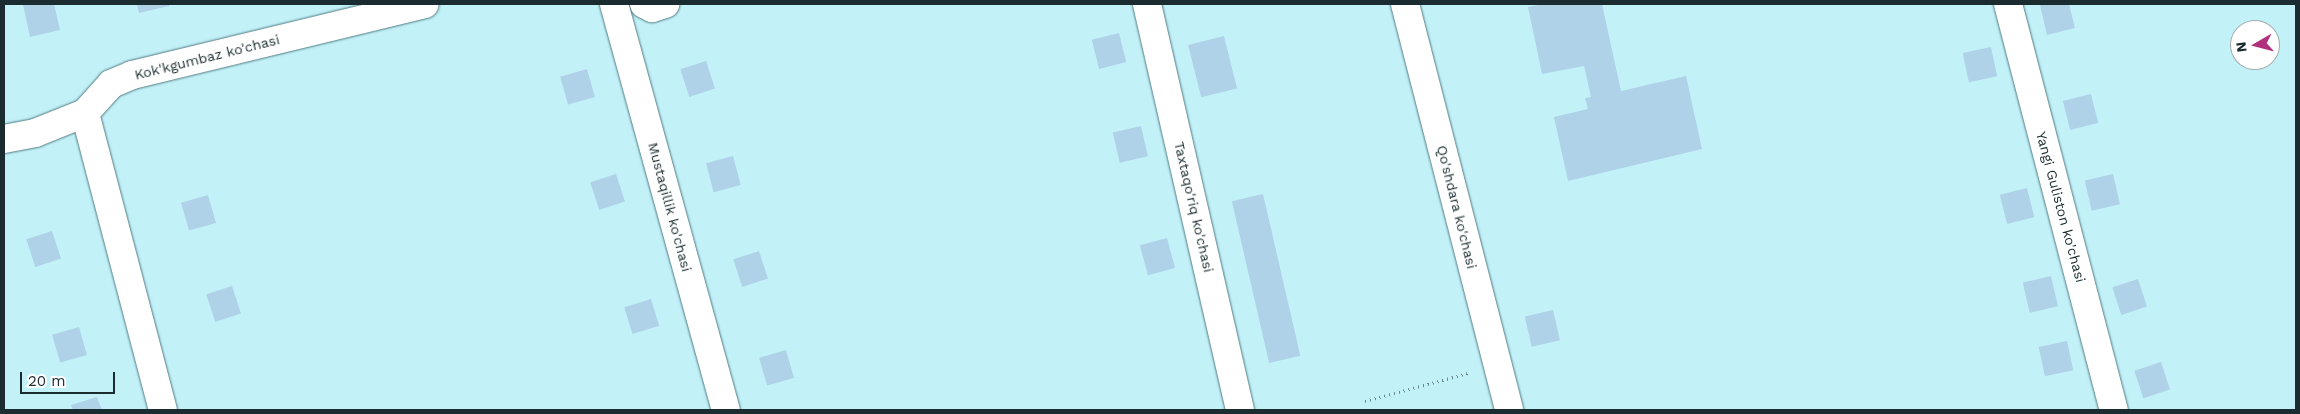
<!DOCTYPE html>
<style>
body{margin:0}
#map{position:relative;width:2300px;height:414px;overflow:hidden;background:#c3f1f8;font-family:"Work Sans",sans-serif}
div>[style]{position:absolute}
.building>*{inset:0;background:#afd2e8;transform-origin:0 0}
.path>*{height:3px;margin-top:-1.5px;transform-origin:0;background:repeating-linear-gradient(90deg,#6a8a8f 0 1px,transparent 0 5px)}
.roads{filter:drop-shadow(0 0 1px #517c83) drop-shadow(0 0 1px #517c83)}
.street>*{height:28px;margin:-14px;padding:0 14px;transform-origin:14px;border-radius:14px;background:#fff}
span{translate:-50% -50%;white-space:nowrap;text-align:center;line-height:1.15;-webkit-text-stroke:4.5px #fff;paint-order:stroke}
.street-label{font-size:14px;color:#1a2c2f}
.frame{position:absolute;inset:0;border:5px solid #1a2c2f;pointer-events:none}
.north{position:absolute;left:2230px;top:20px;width:50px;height:50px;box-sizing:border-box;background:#fff;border:1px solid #a3abac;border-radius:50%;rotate:262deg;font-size:14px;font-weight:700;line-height:20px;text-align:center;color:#1a2c2f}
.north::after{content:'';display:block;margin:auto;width:18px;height:22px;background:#b1307c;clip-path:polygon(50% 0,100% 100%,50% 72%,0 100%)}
.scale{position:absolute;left:20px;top:372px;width:95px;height:22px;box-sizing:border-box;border:2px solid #1a2c2f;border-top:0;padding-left:6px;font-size:15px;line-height:18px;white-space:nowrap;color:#1a2c2f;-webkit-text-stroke:4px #fff;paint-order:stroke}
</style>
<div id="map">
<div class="building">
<div style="clip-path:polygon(54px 4px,60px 30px,30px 37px,23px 5px)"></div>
<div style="clip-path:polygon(137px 4px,169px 4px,169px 6px,139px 13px)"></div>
<div style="clip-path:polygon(1543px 4px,1602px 4px,1621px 91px,1686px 76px,1702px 149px,1568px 181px,1554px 117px,1588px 109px,1585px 98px,1591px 97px,1584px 66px,1542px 74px,1528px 7px)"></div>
<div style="clip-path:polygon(2069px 4px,2075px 28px,2047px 35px,2040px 5px)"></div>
<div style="left:1119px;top:33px;width:30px;height:28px;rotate:76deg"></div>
<div style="left:1224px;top:36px;width:54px;height:37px;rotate:76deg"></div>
<div style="left:1991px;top:47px;width:30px;height:29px;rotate:78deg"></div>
<div style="left:706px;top:61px;width:29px;height:27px;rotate:72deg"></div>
<div style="left:587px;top:69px;width:29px;height:28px;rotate:74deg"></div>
<div style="left:2091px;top:94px;width:30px;height:29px;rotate:76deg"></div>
<div style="left:1141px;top:126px;width:31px;height:29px;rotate:77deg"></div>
<div style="left:733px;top:156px;width:30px;height:28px;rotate:75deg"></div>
<div style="left:616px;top:174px;width:29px;height:27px;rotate:72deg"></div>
<div style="left:2113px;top:174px;width:31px;height:29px;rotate:77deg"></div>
<div style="left:2027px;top:188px;width:30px;height:28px;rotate:76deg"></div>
<div style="left:1263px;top:194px;width:166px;height:32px;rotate:77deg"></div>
<div style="left:208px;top:195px;width:29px;height:28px;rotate:74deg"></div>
<div style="left:52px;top:231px;width:29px;height:27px;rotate:72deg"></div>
<div style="left:1167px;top:238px;width:31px;height:28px;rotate:75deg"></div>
<div style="left:759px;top:251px;width:29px;height:27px;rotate:72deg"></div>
<div style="left:2051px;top:276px;width:31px;height:29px;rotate:77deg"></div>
<div style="left:2138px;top:279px;width:29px;height:27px;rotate:72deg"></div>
<div style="left:232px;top:286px;width:29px;height:27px;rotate:72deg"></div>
<div style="left:651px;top:299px;width:28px;height:28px;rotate:73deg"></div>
<div style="left:1553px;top:310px;width:31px;height:29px;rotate:77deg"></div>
<div style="left:79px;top:327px;width:29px;height:28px;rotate:74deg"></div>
<div style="left:2067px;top:341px;width:30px;height:29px;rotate:78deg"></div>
<div style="left:786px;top:350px;width:29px;height:28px;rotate:74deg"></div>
<div style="left:2161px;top:362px;width:29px;height:28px;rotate:72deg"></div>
<div style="clip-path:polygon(97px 397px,102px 410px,73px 410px,71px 405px)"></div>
</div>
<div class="path">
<div style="left:1365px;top:401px;width:107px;rotate:-15.2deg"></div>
</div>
<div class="roads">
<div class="street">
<div style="left:614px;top:4px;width:421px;rotate:74.6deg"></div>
<div style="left:644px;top:4px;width:9px;rotate:27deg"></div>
<div style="left:652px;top:8px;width:14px;rotate:-17deg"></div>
<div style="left:1147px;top:4px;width:417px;rotate:77.1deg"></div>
<div style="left:1405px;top:4px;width:419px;rotate:75.6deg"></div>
<div style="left:2008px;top:4px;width:420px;rotate:75.4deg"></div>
<div style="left:85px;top:113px;width:307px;rotate:75.3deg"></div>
<div style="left:4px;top:139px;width:32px;rotate:-11deg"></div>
<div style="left:35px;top:133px;width:54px;rotate:-21.8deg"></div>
<div style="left:85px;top:113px;width:39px;rotate:-48deg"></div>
<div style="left:111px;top:84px;width:23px;rotate:-23deg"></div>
<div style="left:132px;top:75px;width:301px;rotate:-13.6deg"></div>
</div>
</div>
<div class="street-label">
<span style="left:207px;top:57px;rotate:-14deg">Kok'kgumbaz ko'chasi</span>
<span style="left:670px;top:207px;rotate:75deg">Mustaqillik ko'chasi</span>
<span style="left:1194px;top:207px;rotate:77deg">Taxtaqo'riq ko'chasi</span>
<span style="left:1457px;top:207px;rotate:76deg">Qo'shdara ko'chasi</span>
<span style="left:2061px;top:207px;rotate:75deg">Yangi Guliston ko'chasi</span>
</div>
<div class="frame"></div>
<div class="north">N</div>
<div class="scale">20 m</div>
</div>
